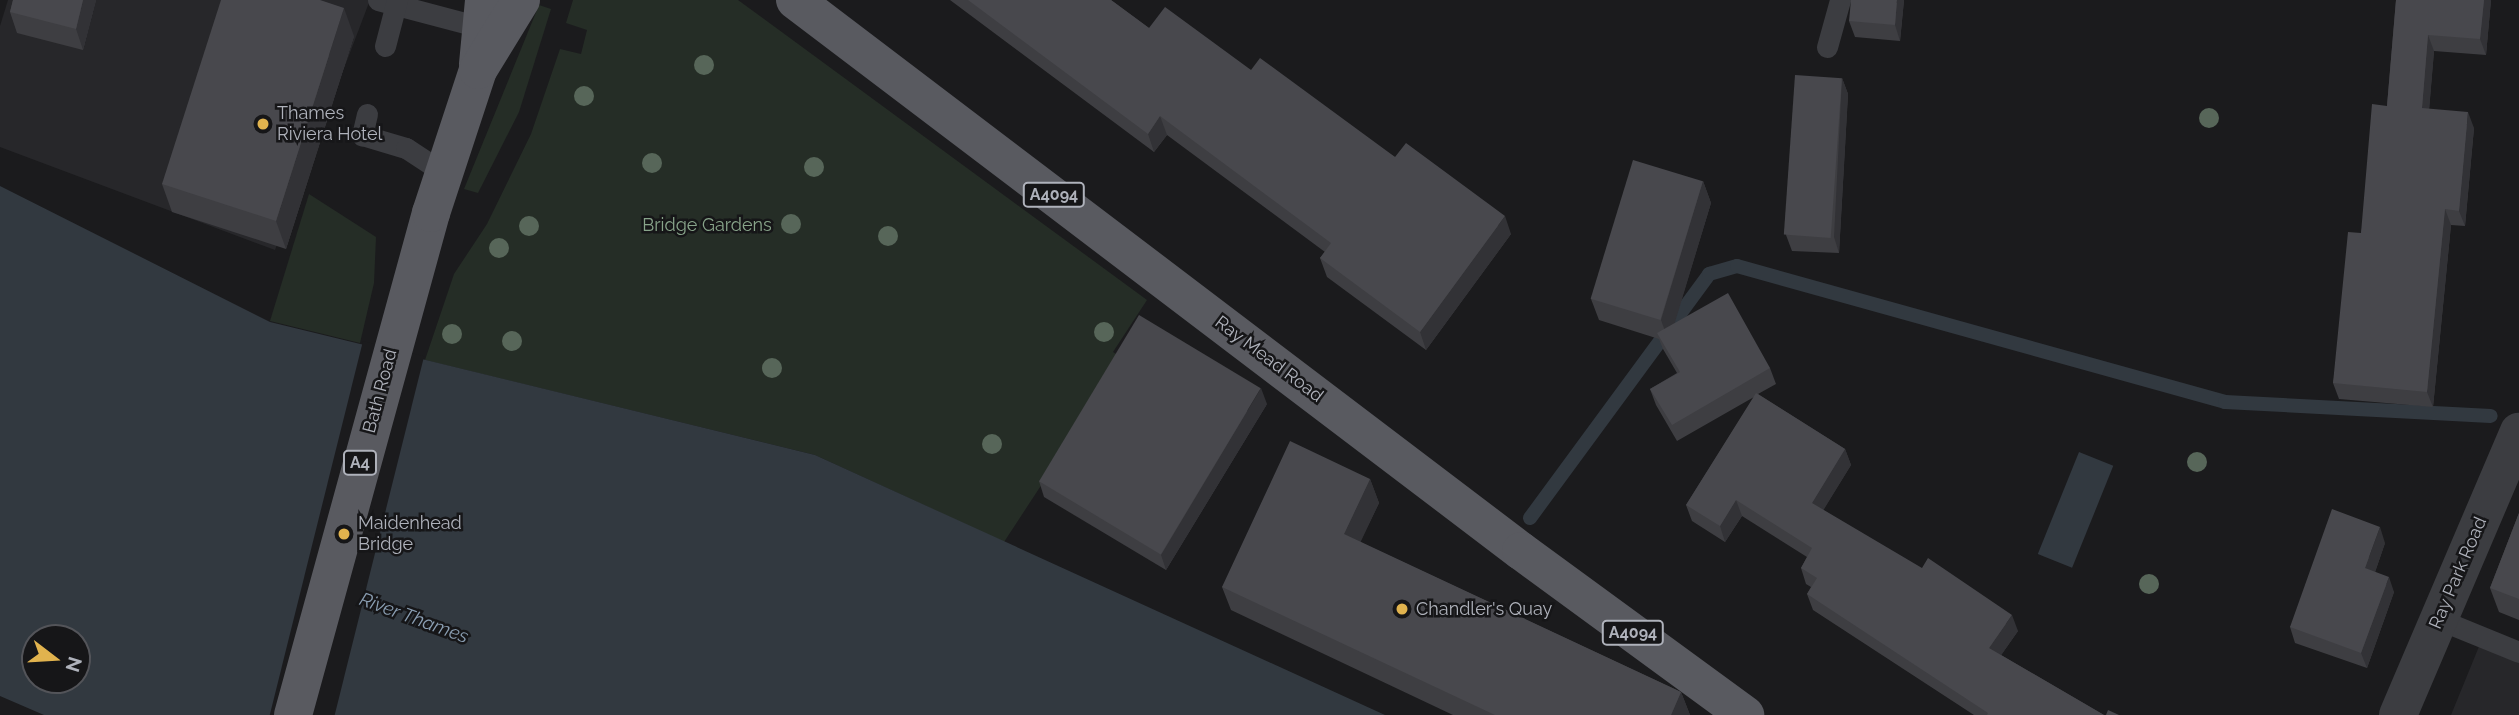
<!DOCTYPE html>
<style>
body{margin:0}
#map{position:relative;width:2519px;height:715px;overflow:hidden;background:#1b1b1d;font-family:Raleway,sans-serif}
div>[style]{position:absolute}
.built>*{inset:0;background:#27272a}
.green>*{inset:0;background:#252d26}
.water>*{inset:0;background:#323940;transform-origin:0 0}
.pier>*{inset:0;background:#1b1b1d;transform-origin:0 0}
.stream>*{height:14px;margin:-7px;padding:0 7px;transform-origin:7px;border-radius:7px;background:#323940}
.lane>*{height:21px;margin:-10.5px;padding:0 10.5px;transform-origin:10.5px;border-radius:10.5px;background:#3c3d41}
.street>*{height:38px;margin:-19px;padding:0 19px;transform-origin:19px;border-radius:19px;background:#3c3d41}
.primary>*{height:38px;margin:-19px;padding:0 19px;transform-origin:19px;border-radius:19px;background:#595a60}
.trees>*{width:20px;height:20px;margin:-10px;border-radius:50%;background:#576659}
.wall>*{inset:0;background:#3e3e42}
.shaded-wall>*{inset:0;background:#323236}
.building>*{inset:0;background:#48484d;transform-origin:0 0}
.dots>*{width:19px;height:19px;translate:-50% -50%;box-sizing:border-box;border:4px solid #161618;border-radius:50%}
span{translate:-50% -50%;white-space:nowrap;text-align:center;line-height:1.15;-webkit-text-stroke:5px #161618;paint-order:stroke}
.shield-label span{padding:2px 5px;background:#161618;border:2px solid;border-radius:5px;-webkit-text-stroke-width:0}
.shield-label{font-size:16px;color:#afb2bb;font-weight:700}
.poi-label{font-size:18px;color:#afb2bb}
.left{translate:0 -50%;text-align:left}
.park-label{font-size:18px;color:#88a48a}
.street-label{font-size:18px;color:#afb2bb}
.water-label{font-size:19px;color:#8a9eb2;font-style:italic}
.north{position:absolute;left:21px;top:624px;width:70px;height:70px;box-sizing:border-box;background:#161618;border:2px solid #535459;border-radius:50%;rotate:107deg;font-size:19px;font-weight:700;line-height:28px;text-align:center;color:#afb2bb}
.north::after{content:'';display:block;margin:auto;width:24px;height:32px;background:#e1b34e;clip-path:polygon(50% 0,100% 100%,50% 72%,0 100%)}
</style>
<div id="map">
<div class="built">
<div style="clip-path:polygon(8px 0,370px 0,275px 250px,0 147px,0 26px)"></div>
<div style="clip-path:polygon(2480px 644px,2519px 661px,2519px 715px,2451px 715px)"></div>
</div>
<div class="green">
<div style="clip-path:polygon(573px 0,738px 0,1147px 300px,1113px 352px,1124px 359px,1004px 542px,815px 455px,425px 360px,454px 274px,487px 224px,531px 134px,560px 49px,581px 54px,587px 30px,566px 23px)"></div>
<div style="clip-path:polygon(539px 5px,551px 9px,519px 112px,478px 193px,464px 189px)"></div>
<div style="clip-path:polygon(309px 194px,376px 237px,374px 283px,360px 343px,270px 321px)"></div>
</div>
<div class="water">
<div style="clip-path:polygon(evenodd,0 186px,270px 322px,815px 455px,1385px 715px,44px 715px,0 696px,0 186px,35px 638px,77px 638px,77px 680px,35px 680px,35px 638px)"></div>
<div style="left:2079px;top:452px;width:37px;height:110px;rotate:22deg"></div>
</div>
<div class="pier">
<div style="left:363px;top:341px;width:63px;height:387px;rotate:14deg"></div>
</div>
<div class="stream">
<div style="left:1530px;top:518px;width:303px;rotate:-53.7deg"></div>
<div style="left:1709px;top:274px;width:29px;rotate:-16deg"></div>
<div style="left:1737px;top:266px;width:507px;rotate:15.57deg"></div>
<div style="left:2225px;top:402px;width:266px;rotate:3deg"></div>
</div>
<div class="lane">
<div style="left:378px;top:0;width:106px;rotate:14.8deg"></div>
<div style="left:385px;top:46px;width:48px;rotate:-75.4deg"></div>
<div style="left:1827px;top:47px;width:49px;rotate:-74.5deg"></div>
<div style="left:367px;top:114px;width:22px;rotate:103deg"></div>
<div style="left:362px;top:135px;width:46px;rotate:16.5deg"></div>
<div style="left:406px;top:148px;width:45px;rotate:33.3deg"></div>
<div style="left:2438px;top:619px;width:87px;rotate:22.2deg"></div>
</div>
<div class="street">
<div style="left:2398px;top:715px;width:308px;rotate:-66.9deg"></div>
</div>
<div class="primary">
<div style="left:795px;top:0;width:911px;rotate:37.2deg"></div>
<div style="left:1521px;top:551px;width:278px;rotate:36.2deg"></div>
<div style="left:478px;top:64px;width:64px;rotate:-84.6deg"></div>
<div style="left:293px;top:715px;width:521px;rotate:-74.63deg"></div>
<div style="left:431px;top:213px;width:151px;rotate:-71.8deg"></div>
<div style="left:478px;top:70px;width:82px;rotate:-58.4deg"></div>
</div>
<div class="trees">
<div style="left:704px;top:65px"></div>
<div style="left:584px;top:96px"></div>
<div style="left:2209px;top:118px"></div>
<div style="left:652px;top:163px"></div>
<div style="left:814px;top:167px"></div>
<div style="left:791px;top:224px"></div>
<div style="left:529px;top:226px"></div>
<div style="left:888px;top:236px"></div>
<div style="left:499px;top:248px"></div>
<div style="left:1104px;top:332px"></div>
<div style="left:452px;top:334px"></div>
<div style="left:512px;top:341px"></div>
<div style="left:772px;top:368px"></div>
<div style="left:992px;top:444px"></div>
<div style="left:2197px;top:462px"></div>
<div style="left:2149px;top:584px"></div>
</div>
<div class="wall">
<div style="clip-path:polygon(13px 0,96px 0,83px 50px,17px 33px,10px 12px)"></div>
<div style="clip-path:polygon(950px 0,1111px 0,1149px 28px,1251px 70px,1395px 157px,1511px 234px,1426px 350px,1327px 277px,1320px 258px,1325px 252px,1167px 135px,1154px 152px)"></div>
<div style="clip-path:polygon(1904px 0,1900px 41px,1855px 37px,1849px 21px)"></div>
<div style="clip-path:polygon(2396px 0,2491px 0,2486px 55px,2434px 51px,2429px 109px,2474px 128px,2465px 226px,2451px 225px,2433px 407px,2339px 399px,2333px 383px,2361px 233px,2387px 106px)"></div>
<div style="clip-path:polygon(354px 36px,286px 249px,172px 212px,162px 184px)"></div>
<div style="clip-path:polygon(1842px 78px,1848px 94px,1839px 253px,1792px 251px,1786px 235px)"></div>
<div style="clip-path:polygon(1703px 181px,1711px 203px,1674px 324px,1770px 368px,1776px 384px,1758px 394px,1845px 449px,1851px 465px,1823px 510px,2018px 631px,2001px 655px,2104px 715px,1974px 715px,1813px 610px,1807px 594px,1811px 587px,1806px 584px,1801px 568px,1807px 557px,1742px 516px,1725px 542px,1692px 521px,1686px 505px,1754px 397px,1677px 441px,1656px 405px,1650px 389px,1677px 373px,1663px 349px,1659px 339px,1599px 320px,1591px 299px)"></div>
<div style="clip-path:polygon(1267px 404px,1166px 570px,1044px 497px,1039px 481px)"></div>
<div style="clip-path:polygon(1370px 479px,1379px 503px,1360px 542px,1681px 692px,1690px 715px,1453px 715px,1231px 610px,1222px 587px)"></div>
<div style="clip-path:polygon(2519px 513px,2519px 620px,2499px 612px,2490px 588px)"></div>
<div style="clip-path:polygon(2385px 543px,2375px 572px,2394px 592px,2367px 668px,2295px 643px,2290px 627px)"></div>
</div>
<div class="shaded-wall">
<div style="clip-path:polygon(83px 0,96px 0,83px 50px,76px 29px)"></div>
<div style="clip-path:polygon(1897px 0,1904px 0,1900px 41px,1895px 25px)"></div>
<div style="clip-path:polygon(2484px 0,2491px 0,2486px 55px,2480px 39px)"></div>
<div style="clip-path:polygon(344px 8px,354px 36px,286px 249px,276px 221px)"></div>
<div style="clip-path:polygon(2428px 35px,2434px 51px,2428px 124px,2422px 108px)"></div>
<div style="clip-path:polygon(1842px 78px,1848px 94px,1839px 253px,1834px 237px)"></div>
<div style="clip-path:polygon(2468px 112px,2474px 128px,2465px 226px,2459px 211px)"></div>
<div style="clip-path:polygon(1160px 116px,1167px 135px,1154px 152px,1148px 134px)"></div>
<div style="clip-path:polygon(1703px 181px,1711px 203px,1669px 342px,1661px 320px)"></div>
<div style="clip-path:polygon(2445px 209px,2451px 225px,2433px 407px,2427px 392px)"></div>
<div style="clip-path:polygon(1505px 216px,1511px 234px,1426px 350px,1420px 332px)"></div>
<div style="clip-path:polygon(1261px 388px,1267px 404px,1166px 570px,1161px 555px)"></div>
<div style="clip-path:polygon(1845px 449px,1851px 465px,1818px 519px,1812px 503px)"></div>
<div style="clip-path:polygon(1370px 479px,1379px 503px,1353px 558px,1344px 534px)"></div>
<div style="clip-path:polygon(1736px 500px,1742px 516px,1725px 542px,1720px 526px)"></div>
<div style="clip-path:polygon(2380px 527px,2385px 543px,2371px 584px,2365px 568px)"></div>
<div style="clip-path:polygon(2389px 577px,2394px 592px,2367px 668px,2361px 653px)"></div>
<div style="clip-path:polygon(2012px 615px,2018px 631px,1995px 664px,1989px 648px)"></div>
<div style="clip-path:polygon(1681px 692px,1690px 715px,1671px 715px)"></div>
</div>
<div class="building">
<div style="clip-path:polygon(13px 0,83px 0,76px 29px,10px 12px)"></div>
<div style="clip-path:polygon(221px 0,320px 0,344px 8px,276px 221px,162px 184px)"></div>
<div style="clip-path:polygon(968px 0,1111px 0,1149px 28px,1165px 7px,1251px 70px,1260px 58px,1395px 157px,1406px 143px,1505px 216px,1420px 332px,1320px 258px,1331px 243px,1160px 116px,1148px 134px)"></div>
<div style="clip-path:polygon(1851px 0,1897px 0,1895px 25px,1849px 21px)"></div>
<div style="clip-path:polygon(2396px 0,2484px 0,2480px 39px,2428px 35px,2422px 108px,2468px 112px,2459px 211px,2445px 209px,2427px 392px,2333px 383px,2348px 232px,2361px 233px,2372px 104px,2387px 106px)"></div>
<div style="left:1795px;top:75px;width:47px;height:160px;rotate:4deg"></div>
<div style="left:1633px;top:160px;width:73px;height:145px;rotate:17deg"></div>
<div style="clip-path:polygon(1728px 293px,1770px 368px,1672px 425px,1650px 389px,1680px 372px,1657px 333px)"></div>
<div style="left:1139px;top:315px;width:142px;height:194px;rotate:31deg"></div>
<div style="clip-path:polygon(1756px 393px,1845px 449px,1812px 503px,1922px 568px,1928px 558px,2012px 615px,1989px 648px,2104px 715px,1987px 715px,1988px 713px,1807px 594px,1817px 578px,1801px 568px,1812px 548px,1736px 500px,1720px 526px,1686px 505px)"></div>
<div style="clip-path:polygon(1290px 441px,1370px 479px,1344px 534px,1681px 692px,1671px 715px,1495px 715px,1222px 587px)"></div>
<div style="clip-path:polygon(2332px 509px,2380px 527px,2365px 568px,2389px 577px,2361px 653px,2290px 627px)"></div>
<div style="clip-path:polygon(2519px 513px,2519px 599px,2490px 588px)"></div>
<div style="clip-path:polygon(2108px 710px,2119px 715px,2106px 715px)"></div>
</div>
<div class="dots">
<div style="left:263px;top:124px;background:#e1b34e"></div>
<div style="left:344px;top:534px;background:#e1b34e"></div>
<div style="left:1402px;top:609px;background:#e1b34e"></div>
</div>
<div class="shield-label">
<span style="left:1054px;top:195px">A4094</span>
<span style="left:360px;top:463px">A4</span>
<span style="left:1633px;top:633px">A4094</span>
</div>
<div class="poi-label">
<span class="left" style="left:277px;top:124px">Thames<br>Riviera Hotel</span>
<span class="left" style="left:358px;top:534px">Maidenhead<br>Bridge</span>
<span class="left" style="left:1416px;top:609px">Chandler's Quay</span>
</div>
<div class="park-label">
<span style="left:707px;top:225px">Bridge Gardens</span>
</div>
<div class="street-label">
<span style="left:1269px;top:359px;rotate:37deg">Ray Mead Road</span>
<span style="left:380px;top:391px;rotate:-75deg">Bath Road</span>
<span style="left:2458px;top:573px;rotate:-67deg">Ray Park Road</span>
</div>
<div class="water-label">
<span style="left:414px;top:618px;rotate:20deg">River Thames</span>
</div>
<div class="north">N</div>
</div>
